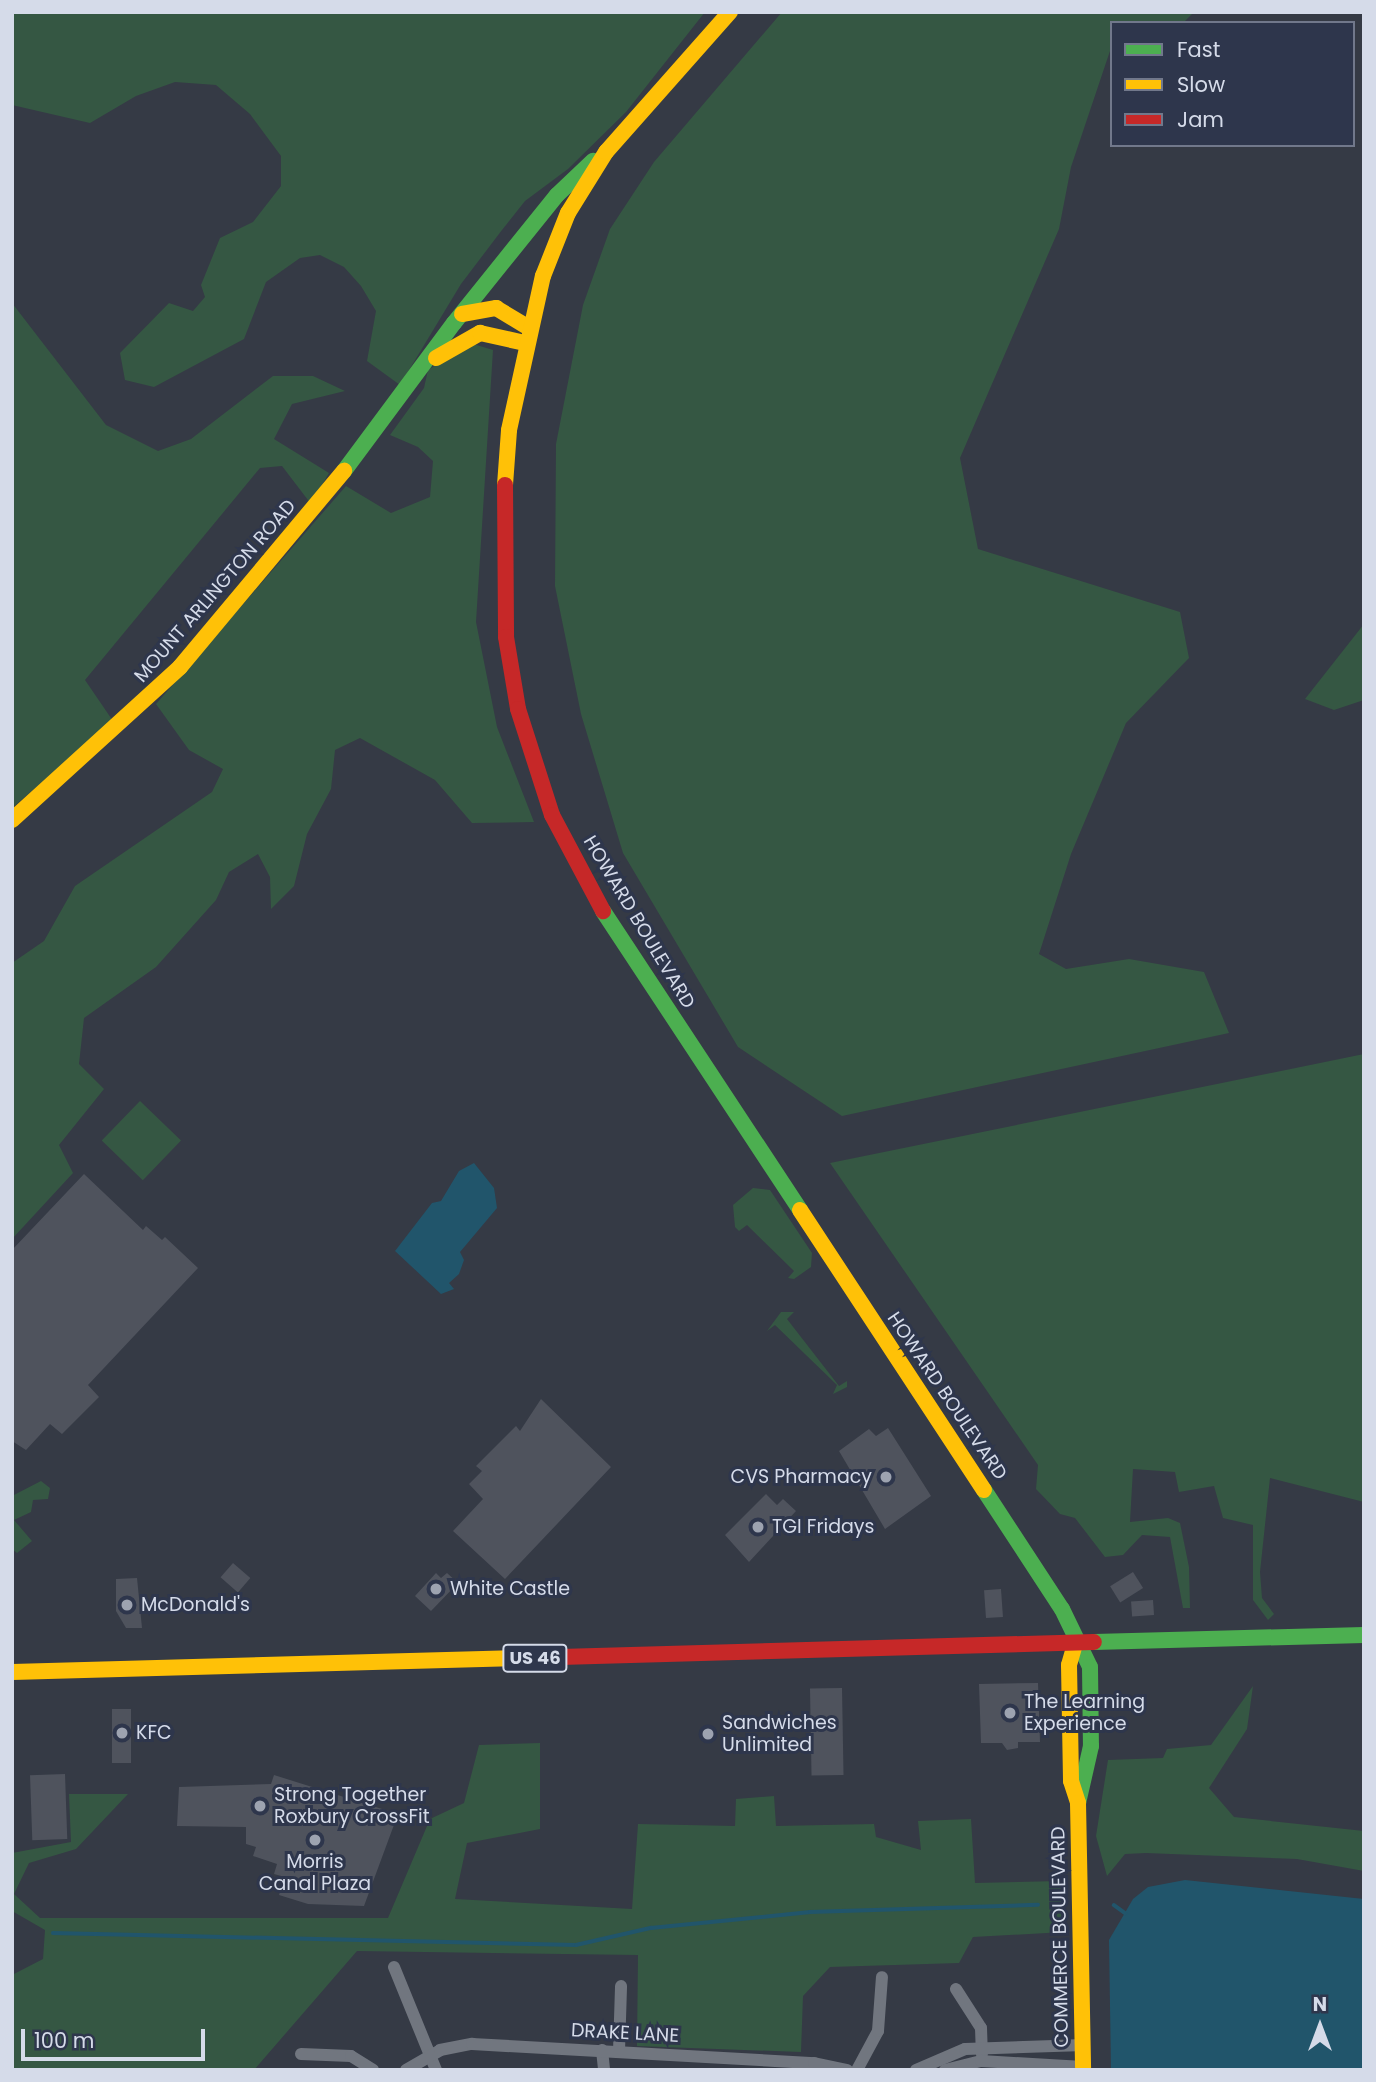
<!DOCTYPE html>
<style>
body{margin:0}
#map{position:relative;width:1376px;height:2082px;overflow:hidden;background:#353a45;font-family:Poppins,sans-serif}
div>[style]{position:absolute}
.green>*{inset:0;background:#355743;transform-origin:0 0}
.water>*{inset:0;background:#21556b}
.stream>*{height:3.5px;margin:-1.75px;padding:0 1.75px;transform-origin:1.75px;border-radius:1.75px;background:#21556b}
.building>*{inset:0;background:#4f535d;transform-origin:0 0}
.street>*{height:12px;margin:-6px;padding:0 6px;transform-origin:6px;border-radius:6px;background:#71767f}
.fast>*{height:16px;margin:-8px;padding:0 8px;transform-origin:8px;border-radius:8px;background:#4caf50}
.slow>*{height:16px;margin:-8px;padding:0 8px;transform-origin:8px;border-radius:8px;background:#ffc107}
.jam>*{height:16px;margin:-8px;padding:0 8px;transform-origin:8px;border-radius:8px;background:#c62828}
.dots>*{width:19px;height:19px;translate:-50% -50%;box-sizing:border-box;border:4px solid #2e364c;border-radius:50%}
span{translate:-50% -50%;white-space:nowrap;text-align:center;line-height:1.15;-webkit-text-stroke:6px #2e364c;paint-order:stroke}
.shield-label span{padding:2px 5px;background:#2e364c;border:2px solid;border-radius:5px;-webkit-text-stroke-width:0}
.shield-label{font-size:18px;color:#d5dbe9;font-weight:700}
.street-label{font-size:19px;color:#d5dbe9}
.poi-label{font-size:19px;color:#d5dbe9}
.right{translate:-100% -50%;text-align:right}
.left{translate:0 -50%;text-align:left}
.frame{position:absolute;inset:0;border:14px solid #d5dbe9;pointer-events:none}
.legend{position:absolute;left:1110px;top:21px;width:245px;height:126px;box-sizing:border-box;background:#2e364c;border:2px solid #71788b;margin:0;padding:9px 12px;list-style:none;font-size:21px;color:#d5dbe9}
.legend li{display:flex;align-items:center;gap:14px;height:35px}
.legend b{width:35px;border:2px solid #71788b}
.north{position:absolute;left:1285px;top:1991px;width:70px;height:70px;-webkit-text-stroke:5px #2e364c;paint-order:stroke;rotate:0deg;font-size:19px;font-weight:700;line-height:28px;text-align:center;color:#d5dbe9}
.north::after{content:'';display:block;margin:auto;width:24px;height:32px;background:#d5dbe9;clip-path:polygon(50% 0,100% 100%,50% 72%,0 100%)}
.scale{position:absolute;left:21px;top:2029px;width:184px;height:32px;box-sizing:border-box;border:4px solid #d5dbe9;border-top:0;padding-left:9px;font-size:21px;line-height:24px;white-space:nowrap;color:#d5dbe9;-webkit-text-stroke:5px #2e364c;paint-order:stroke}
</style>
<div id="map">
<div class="green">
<div style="clip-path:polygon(12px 12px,705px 12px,626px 112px,568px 169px,525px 201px,502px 230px,461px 284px,400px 385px,367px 361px,376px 311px,361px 286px,344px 267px,320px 255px,300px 258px,266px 282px,244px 339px,154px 387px,125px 380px,120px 353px,169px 303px,193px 311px,205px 297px,201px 285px,220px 238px,253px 222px,281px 186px,281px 156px,250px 114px,216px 85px,175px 82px,136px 96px,90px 123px,12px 105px)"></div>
<div style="clip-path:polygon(782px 12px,1194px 12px,1183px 23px,1112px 23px,1112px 45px,1071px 167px,1059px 229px,960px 458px,978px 549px,1180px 612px,1189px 658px,1126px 723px,1071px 854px,1039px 954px,1066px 969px,1129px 959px,1204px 972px,1229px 1033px,842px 1116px,738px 1047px,623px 853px,581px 714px,555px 586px,556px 444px,583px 305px,610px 229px,654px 162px)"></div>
<div style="clip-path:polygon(12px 303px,106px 425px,158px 451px,191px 439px,273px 376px,313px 376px,345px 391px,292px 404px,274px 439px,329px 473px,311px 504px,282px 466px,260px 468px,85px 680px,113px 721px,12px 808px)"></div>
<div style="clip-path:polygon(470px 343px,493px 350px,476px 622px,497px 727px,534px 822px,472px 823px,435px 780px,360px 738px,335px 750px,331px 789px,307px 834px,294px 886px,271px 909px,270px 877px,258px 854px,229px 872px,216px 900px,156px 967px,84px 1018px,79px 1064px,104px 1089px,59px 1145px,73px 1173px,12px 1239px,12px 963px,44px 941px,75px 886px,212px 792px,223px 769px,189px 750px,156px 704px,346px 486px,391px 513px,430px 497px,433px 461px,418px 447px,390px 435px,424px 388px,428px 370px)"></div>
<div style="clip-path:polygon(1364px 624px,1364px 700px,1334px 710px,1305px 699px)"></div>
<div style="clip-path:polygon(1364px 1054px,1364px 1502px,1270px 1478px,1260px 1572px,1262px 1598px,1274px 1614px,1268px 1620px,1253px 1600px,1253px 1525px,1223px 1518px,1214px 1486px,1179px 1492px,1175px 1472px,1133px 1469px,1130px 1522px,1168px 1518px,1180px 1523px,1189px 1567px,1190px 1608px,1183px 1608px,1170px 1537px,1142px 1535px,1123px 1555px,1105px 1557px,1075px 1518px,1060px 1514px,1036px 1489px,1038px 1465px,830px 1163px)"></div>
<div style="left:140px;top:1101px;width:57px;height:55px;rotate:44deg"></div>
<div style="clip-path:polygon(753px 1188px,770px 1190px,812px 1253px,811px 1267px,794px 1279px,788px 1278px,794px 1271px,747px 1225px,739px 1231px,735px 1227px,733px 1205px)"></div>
<div style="clip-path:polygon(781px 1312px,794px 1312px,787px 1319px,839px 1386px,847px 1381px,847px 1387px,833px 1394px,837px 1385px,775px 1325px,767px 1331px)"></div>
<div style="clip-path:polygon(41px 1481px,50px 1488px,48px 1499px,33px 1500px,31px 1512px,14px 1520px,32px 1541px,17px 1553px,12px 1549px,12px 1496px)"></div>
<div style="clip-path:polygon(1253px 1686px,1247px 1729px,1209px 1788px,1234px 1817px,1364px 1831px,1364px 1871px,1297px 1859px,1146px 1853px,1125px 1854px,1107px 1876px,1096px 1836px,1108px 1760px,1163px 1758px,1167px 1749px,1211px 1745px)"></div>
<div style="clip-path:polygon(540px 1743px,540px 1829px,467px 1843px,455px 1899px,632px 1909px,638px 1824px,735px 1826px,736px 1799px,774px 1796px,776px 1826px,874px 1824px,876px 1837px,921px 1850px,918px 1821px,971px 1819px,975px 1883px,1061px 1881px,1064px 1932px,973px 1937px,959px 1963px,830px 1967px,803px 1996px,801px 2052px,637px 2046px,638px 1955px,357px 1951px,254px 2070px,12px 2070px,12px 1975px,43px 1959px,45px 1930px,12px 1911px,12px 1853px,71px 1842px,69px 1794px,128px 1794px,76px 1849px,29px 1863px,14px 1894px,40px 1918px,388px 1918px,430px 1819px,464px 1803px,479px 1745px)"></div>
</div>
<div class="water">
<div style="clip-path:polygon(474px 1163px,494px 1188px,497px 1208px,460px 1252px,464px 1260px,459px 1274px,449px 1283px,454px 1289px,441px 1294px,395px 1251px,432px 1203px,441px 1201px,459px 1171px)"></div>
<div style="clip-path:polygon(1185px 1880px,1364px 1899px,1364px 2070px,1111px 2070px,1109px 1940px,1133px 1899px,1148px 1887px)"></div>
</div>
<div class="stream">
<div style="left:1114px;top:1905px;width:14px;rotate:36deg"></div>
<div style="left:53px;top:1933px;width:523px;rotate:1.31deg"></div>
<div style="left:576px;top:1945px;width:77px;rotate:-12.8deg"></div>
<div style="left:651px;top:1928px;width:160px;rotate:-5.7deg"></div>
<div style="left:810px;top:1912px;width:228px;rotate:-1.8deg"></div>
</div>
<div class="building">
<div style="clip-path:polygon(84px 1174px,143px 1230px,146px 1226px,162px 1240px,165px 1237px,198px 1268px,88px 1385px,99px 1397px,62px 1434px,50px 1424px,26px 1450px,12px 1441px,12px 1250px)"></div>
<div style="clip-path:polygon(541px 1399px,611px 1467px,505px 1579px,453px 1531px,483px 1499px,469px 1484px,482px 1471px,476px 1466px,516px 1426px,520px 1431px)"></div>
<div style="clip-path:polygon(888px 1428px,931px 1496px,885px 1529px,839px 1451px,869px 1429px,876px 1436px)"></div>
<div style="clip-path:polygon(766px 1494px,777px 1505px,783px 1499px,796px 1511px,749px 1562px,725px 1535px)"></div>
<div style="left:233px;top:1563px;width:23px;height:19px;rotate:41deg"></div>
<div style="left:1133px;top:1572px;width:19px;height:27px;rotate:58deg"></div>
<div style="clip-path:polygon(436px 1573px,441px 1578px,447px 1573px,458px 1583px,431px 1611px,415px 1596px)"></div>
<div style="clip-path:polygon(137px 1578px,142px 1628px,126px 1628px,116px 1611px,116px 1579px)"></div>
<div style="left:1001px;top:1589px;width:28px;height:17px;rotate:86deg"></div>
<div style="left:1153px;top:1600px;width:15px;height:22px;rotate:86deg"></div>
<div style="clip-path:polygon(1038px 1683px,1040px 1742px,1018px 1742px,1018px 1748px,1007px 1750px,1002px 1743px,981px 1743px,979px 1684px)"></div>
<div style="left:842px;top:1688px;width:87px;height:32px;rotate:89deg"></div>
<div style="left:112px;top:1709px;width:19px;height:54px"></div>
<div style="left:65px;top:1774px;width:65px;height:35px;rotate:88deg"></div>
<div style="clip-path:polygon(274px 1775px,398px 1814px,364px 1906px,308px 1904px,279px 1895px,285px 1877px,274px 1874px,277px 1864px,253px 1856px,256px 1847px,246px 1844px,246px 1827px,177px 1826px,179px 1787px,271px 1784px)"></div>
</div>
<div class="street">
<div style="left:394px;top:1967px;width:111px;rotate:67.8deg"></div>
<div style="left:956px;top:1989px;width:46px;rotate:57.3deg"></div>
<div style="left:981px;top:2028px;width:26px;rotate:88deg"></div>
<div style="left:602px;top:2050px;width:20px;rotate:84deg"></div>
<div style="left:619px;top:2051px;width:65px;rotate:-88.2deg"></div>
<div style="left:301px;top:2054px;width:50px;rotate:2.3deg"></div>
<div style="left:351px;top:2056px;width:26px;rotate:32deg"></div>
<div style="left:406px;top:2070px;width:39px;rotate:-30deg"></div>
<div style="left:440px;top:2050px;width:33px;rotate:-11deg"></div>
<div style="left:472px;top:2044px;width:343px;rotate:3.2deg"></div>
<div style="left:814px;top:2063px;width:34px;rotate:12deg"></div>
<div style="left:857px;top:2070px;width:44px;rotate:-61.7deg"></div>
<div style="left:878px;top:2031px;width:54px;rotate:-85.8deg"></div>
<div style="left:916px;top:2070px;width:53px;rotate:-23.2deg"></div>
<div style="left:965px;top:2049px;width:119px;rotate:-1.9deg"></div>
<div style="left:945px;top:2070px;width:37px;rotate:-14deg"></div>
<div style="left:981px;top:2061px;width:102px;rotate:3.4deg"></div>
</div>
<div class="fast">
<div style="left:344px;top:471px;width:184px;rotate:-53.4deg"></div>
<div style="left:454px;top:323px;width:164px;rotate:-51.2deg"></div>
<div style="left:557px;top:195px;width:50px;rotate:-43.4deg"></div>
<div style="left:603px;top:911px;width:358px;rotate:56.6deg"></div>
<div style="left:984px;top:1490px;width:142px;rotate:56.8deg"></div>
<div style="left:1062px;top:1609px;width:64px;rotate:64.2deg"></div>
<div style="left:1090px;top:1667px;width:79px;rotate:89.3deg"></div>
<div style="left:1091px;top:1746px;width:58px;rotate:102.8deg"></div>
<div style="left:1094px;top:1642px;width:270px;rotate:-1.5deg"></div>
</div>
<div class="slow">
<div style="left:462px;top:314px;width:35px;rotate:-10deg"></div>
<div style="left:496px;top:308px;width:39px;rotate:31deg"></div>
<div style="left:436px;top:358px;width:51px;rotate:-29.6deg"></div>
<div style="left:480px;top:333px;width:46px;rotate:12.5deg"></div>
<div style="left:505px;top:485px;width:55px;rotate:-85.8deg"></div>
<div style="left:509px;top:430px;width:158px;rotate:-77.6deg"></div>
<div style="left:543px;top:276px;width:68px;rotate:-68.4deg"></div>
<div style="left:568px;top:213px;width:72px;rotate:-58.1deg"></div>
<div style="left:606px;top:152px;width:187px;rotate:-48.5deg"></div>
<div style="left:12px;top:820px;width:227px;rotate:-42.3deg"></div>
<div style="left:180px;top:667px;width:256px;rotate:-50.1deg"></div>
<div style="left:800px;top:1210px;width:335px;rotate:56.7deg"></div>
<div style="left:1075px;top:1644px;width:22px;rotate:106deg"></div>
<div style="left:1069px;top:1665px;width:116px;rotate:89deg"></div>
<div style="left:1071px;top:1781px;width:23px;rotate:72deg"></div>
<div style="left:1078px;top:1803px;width:267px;rotate:88.9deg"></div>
<div style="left:12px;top:1672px;width:548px;rotate:-1.57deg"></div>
</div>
<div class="jam">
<div style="left:505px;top:485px;width:152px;rotate:89.6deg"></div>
<div style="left:506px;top:637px;width:73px;rotate:80.5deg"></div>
<div style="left:518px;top:709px;width:111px;rotate:72.2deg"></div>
<div style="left:552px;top:815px;width:109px;rotate:62deg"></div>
<div style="left:560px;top:1657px;width:534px;rotate:-1.61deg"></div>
</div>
<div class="dots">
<div style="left:886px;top:1477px;background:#9da3b0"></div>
<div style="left:758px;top:1527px;background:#9da3b0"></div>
<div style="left:436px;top:1589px;background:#9da3b0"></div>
<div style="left:127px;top:1605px;background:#9da3b0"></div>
<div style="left:1010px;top:1713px;background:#9da3b0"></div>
<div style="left:122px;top:1733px;background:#9da3b0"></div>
<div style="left:708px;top:1734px;background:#9da3b0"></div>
<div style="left:260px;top:1806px;background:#9da3b0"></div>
<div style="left:315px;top:1840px;background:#9da3b0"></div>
</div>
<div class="shield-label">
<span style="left:535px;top:1658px">US 46</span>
</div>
<div class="street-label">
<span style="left:215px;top:591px;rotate:-49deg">MOUNT ARLINGTON ROAD</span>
<span style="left:639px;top:922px;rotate:59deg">HOWARD BOULEVARD</span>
<span style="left:947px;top:1396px;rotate:56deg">HOWARD BOULEVARD</span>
<span style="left:1060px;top:1937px;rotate:-91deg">COMMERCE BOULEVARD</span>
<span style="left:625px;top:2033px;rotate:3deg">DRAKE LANE</span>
</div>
<div class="poi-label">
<span class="right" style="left:872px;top:1477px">CVS Pharmacy</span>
<span class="left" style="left:772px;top:1527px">TGI Fridays</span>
<span class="left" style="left:450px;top:1589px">White Castle</span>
<span class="left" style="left:141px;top:1605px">McDonald's</span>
<span class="left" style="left:1024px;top:1713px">The Learning<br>Experience</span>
<span class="left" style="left:722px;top:1734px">Sandwiches<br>Unlimited</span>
<span class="left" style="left:136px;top:1733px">KFC</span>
<span class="left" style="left:274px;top:1806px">Strong Together<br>Roxbury CrossFit</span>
<span style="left:315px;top:1873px">Morris<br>Canal Plaza</span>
</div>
<div class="frame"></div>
<ul class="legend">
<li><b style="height:9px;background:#4caf50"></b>Fast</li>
<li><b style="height:9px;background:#ffc107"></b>Slow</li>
<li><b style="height:9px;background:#c62828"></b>Jam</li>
</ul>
<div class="north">N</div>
<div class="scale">100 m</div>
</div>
